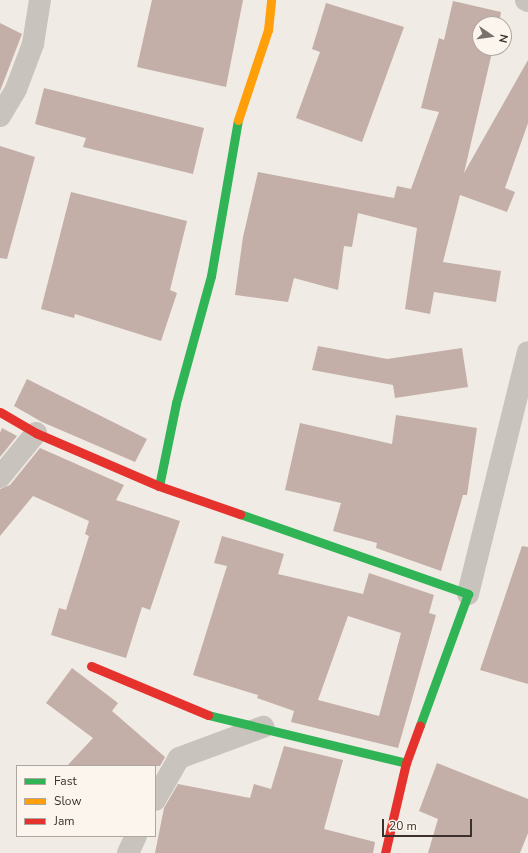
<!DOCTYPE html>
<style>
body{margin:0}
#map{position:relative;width:528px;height:853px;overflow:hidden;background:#f0ebe5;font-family:"Nunito Sans",sans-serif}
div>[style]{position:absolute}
.building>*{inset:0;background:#c3afa7}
.street>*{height:22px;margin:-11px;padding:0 11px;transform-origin:11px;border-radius:11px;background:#c9c3be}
.fast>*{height:9px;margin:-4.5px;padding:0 4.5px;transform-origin:4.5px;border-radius:4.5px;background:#30b455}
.slow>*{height:9px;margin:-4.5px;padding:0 4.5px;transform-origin:4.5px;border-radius:4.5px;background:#ff9f0a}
.jam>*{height:9px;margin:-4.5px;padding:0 4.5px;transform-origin:4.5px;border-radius:4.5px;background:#e5322d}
span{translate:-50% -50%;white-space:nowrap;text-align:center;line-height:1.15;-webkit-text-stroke:3px #fbf5ee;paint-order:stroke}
.legend{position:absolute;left:16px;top:765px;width:140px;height:72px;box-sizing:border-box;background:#fbf5ee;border:1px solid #aea6a0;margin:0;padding:5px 7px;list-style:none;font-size:12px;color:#3b302b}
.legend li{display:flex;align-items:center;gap:8px;height:20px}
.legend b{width:20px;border:1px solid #aea6a0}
.north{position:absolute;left:472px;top:16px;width:40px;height:40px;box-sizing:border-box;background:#fbf5ee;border:1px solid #aea6a0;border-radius:50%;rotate:103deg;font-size:11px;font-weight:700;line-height:16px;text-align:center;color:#3b302b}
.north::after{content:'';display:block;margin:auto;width:14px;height:18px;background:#7a716c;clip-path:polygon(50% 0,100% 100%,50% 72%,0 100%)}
.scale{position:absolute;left:382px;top:819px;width:90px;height:18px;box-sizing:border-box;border:2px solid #3b302b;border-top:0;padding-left:5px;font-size:12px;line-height:14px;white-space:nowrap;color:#3b302b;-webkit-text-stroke:3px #fbf5ee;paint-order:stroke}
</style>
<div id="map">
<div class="building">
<div style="clip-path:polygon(152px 0,243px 0,226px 87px,137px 67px)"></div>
<div style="clip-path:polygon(453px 1px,501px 12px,499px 24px,480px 24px,480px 48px,493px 48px,464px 173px,528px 60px,528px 123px,505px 188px,515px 192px,507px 212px,460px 195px,443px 262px,501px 271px,496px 302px,434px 292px,430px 314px,405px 309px,417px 228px,358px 213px,352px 247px,344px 246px,338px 290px,294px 278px,288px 302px,235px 295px,243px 237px,258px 172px,394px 198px,397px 186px,411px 189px,439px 112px,421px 108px,439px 38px,444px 40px)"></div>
<div style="clip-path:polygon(326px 3px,404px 27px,362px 142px,296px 118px,320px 52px,312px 49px)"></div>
<div style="clip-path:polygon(0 23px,22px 34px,0 91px)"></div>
<div style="clip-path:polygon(44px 88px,204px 128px,193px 174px,83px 147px,86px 138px,35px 124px)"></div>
<div style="clip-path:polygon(0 146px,35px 157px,7px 259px,0 258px)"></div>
<div style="clip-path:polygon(71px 192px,187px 221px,170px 290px,177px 293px,161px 341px,75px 314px,74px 318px,41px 309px)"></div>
<div style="clip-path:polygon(318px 346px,387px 359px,462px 348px,468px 387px,395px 398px,393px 385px,312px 370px)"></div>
<div style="clip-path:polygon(27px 379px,147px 439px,135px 462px,42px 422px,14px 406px)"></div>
<div style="clip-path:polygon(396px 415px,477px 428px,467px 495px,463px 495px,441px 571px,376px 548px,377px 543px,333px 531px,341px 503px,285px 490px,300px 423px,392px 444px)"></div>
<div style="clip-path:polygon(2px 428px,17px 436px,0 457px,0 433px)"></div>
<div style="clip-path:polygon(40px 448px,124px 485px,116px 500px,180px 521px,150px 610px,142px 607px,126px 658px,51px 635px,59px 608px,66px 610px,89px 536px,85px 534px,89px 521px,33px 496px,0 536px,0 489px,10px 485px)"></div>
<div style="clip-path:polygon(evenodd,222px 536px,284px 554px,278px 574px,363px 594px,369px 573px,434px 595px,429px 613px,436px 615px,398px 748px,291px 722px,294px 711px,257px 698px,258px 695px,193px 675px,227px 566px,214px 563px,222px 536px,348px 616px,401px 633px,379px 716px,318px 700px,348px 616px)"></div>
<div style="clip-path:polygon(522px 546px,528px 547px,528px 684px,480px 670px)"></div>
<div style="clip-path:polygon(72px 668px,118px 703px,112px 711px,165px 757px,160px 766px,67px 766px,93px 738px,46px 703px)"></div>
<div style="clip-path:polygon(284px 746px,343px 760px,324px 829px,375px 842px,373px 853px,155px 853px,164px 808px,178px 784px,250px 798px,254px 784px,271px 789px)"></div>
<div style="clip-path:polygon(437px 763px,528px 799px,528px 833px,520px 853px,428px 853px,438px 819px,419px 811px)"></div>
</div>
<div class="street">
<div style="left:526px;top:0;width:2px;rotate:27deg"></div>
<div style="left:0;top:116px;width:31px;rotate:-59deg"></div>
<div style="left:16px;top:89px;width:48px;rotate:-69.3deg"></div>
<div style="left:33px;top:44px;width:45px;rotate:-81deg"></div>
<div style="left:0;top:477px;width:57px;rotate:-50.7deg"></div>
<div style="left:468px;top:594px;width:249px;rotate:-76.1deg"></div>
<div style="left:155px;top:800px;width:48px;rotate:-60.3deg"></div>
<div style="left:179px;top:758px;width:90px;rotate:-20.3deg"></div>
<div style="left:128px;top:853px;width:19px;rotate:-65deg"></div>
</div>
<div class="fast">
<div style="left:159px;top:486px;width:85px;rotate:-78.4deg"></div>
<div style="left:176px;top:403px;width:132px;rotate:-74.6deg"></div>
<div style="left:211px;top:276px;width:158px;rotate:-80.2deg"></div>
<div style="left:240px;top:514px;width:242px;rotate:19.3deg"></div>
<div style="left:468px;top:594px;width:140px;rotate:110.1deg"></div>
<div style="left:208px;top:715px;width:204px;rotate:13.6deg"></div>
</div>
<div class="slow">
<div style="left:238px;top:120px;width:95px;rotate:-71.6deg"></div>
<div style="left:268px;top:30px;width:30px;rotate:-84deg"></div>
</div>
<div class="jam">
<div style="left:0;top:412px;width:42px;rotate:30.3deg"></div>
<div style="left:36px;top:433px;width:134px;rotate:23.3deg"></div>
<div style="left:159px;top:486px;width:86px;rotate:19.1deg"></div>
<div style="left:91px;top:666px;width:127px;rotate:22.7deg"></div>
<div style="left:385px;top:853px;width:92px;rotate:-76.9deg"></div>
<div style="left:406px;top:763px;width:40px;rotate:-69.8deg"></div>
</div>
<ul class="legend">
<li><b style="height:5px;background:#30b455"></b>Fast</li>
<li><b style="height:5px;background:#ff9f0a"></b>Slow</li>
<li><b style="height:5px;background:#e5322d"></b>Jam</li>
</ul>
<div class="north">N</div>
<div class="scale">20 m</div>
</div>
